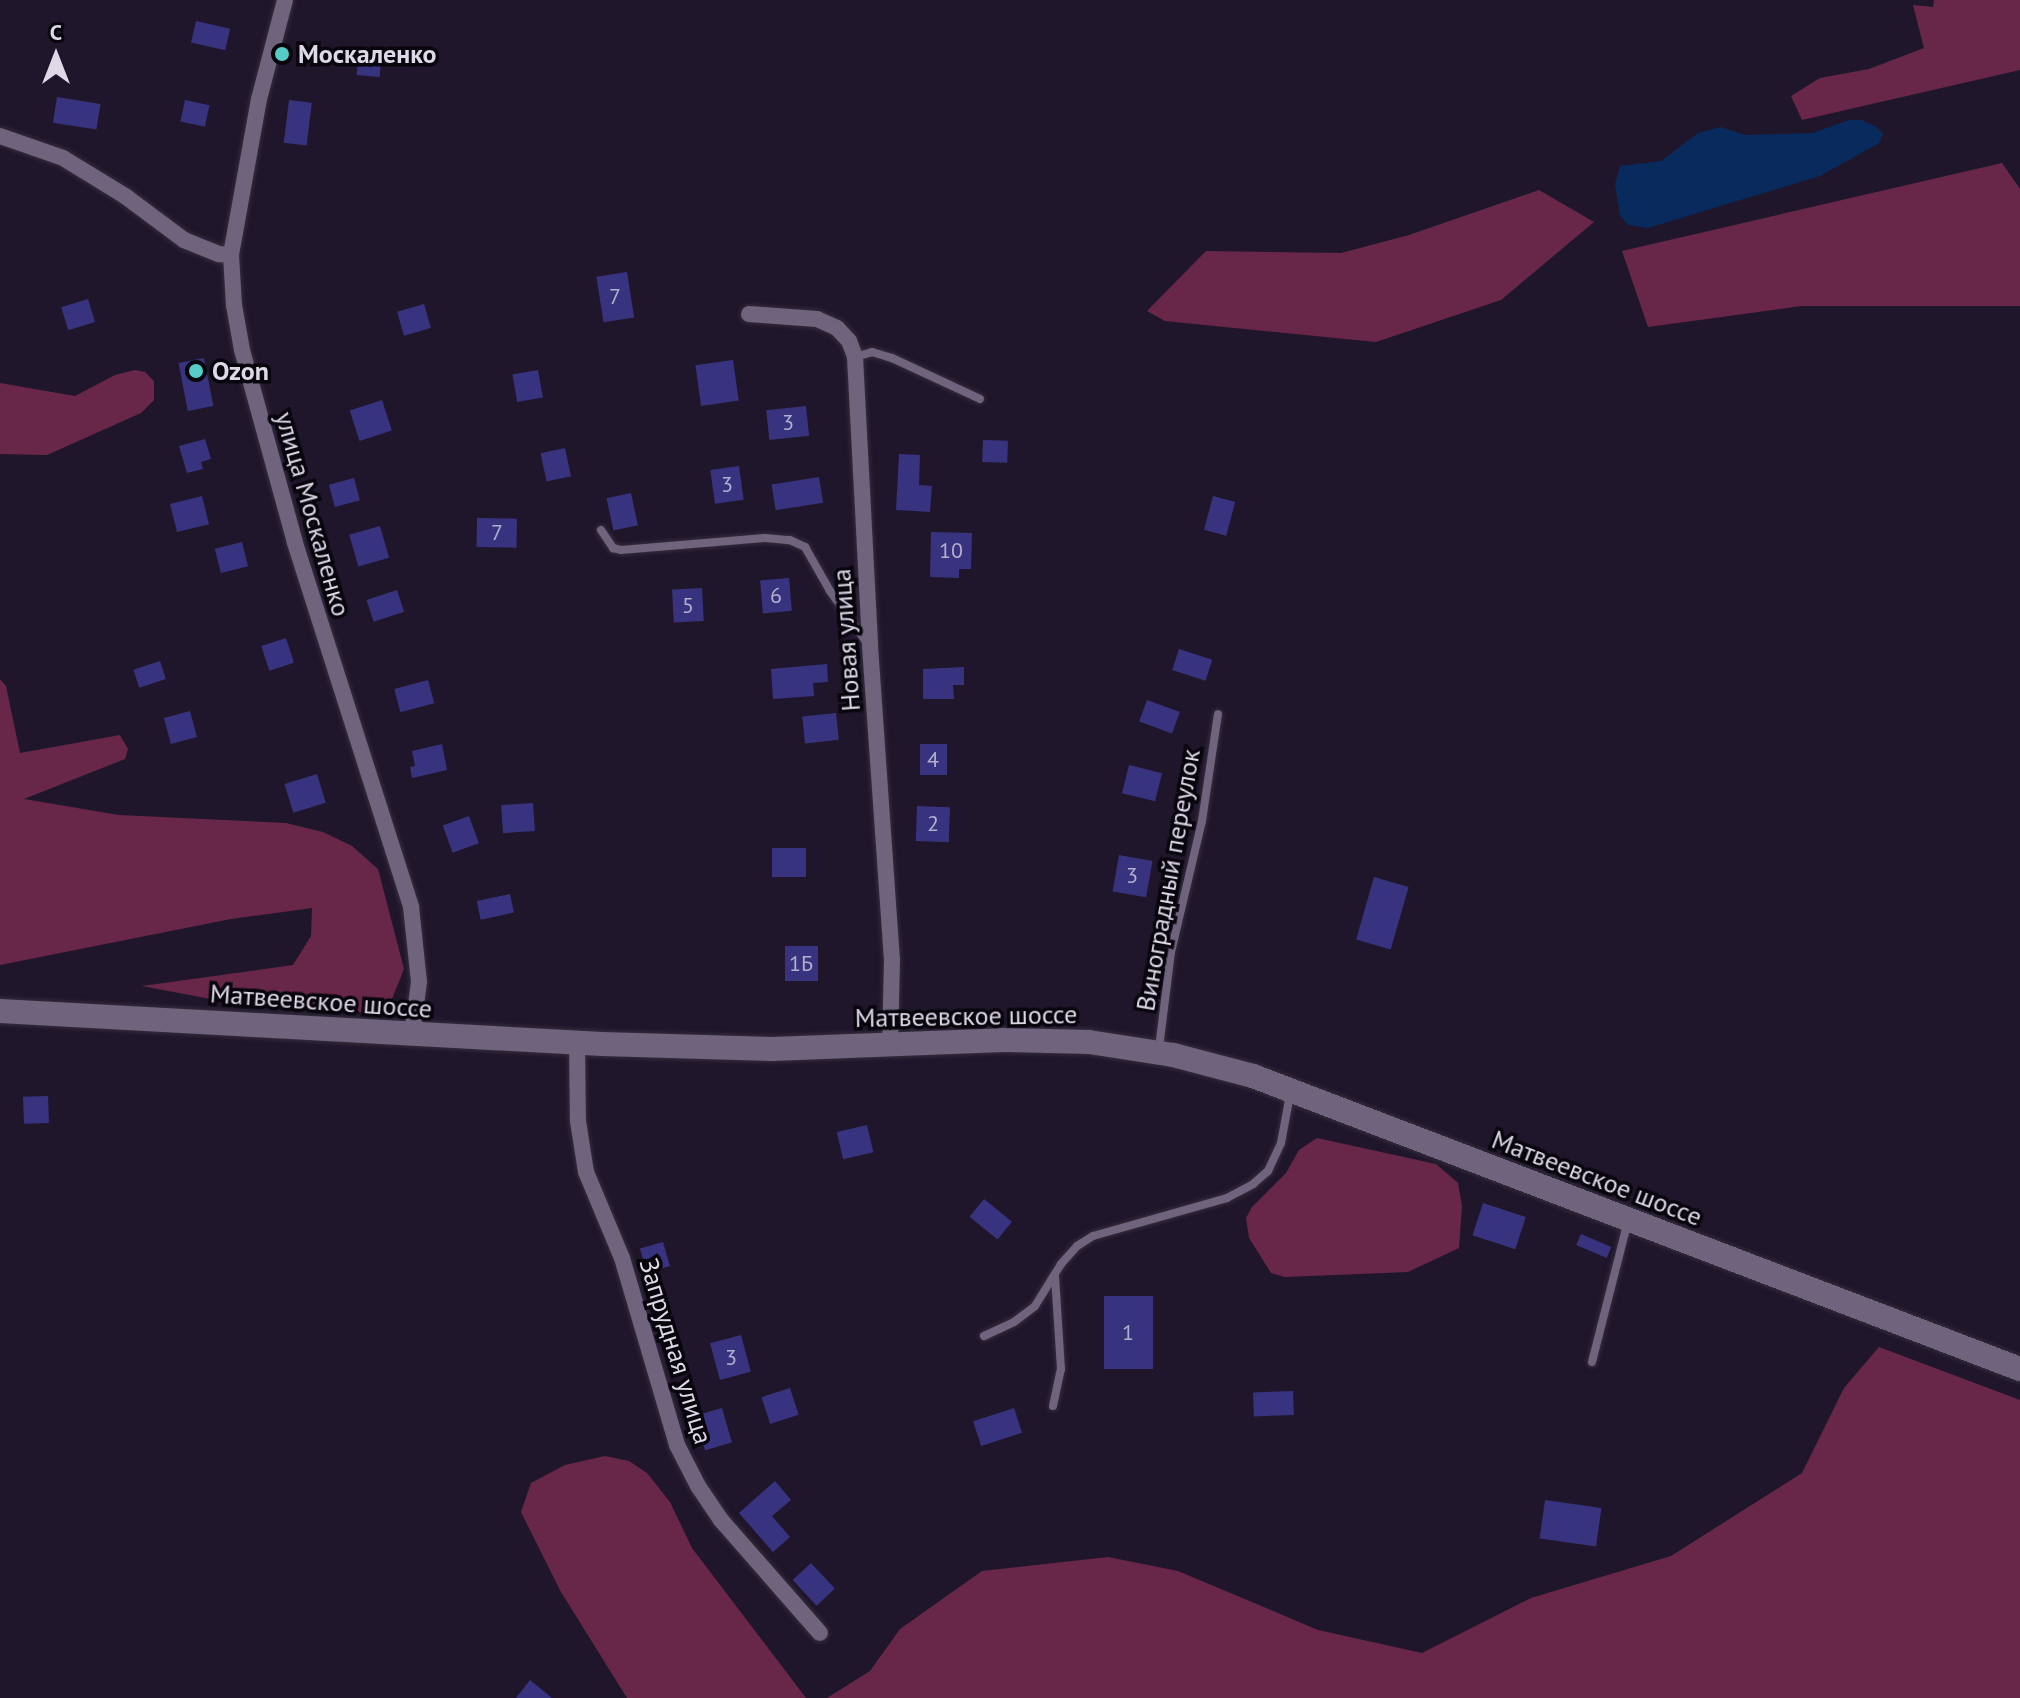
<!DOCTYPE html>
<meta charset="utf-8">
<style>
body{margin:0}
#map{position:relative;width:2020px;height:1698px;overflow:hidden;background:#20162b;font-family:"PT Sans",sans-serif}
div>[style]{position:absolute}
.green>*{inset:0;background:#682748}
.water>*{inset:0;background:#082a5d}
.building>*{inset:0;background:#38337e;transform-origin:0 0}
.roads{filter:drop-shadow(0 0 2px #342e3d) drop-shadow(0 0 2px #342e3d)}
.lane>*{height:8px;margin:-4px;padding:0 4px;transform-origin:4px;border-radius:4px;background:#6f637d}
.street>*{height:16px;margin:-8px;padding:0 8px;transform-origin:8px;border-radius:8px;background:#6f637d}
.secondary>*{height:24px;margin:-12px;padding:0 12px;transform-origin:12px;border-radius:12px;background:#6f637d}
.dots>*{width:22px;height:22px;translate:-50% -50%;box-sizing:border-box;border:4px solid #08050d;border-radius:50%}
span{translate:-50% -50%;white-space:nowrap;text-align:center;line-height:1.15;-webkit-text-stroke:7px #08050d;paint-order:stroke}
.number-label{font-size:22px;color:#b4afcd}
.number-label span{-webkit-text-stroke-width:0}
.poi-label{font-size:26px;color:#ded8e7;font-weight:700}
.left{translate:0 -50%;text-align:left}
.street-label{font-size:26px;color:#ded8e7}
.north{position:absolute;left:16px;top:16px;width:80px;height:80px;-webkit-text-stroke:6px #08050d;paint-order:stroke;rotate:0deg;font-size:22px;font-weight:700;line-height:32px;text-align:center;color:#ded8e7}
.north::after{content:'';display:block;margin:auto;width:28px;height:36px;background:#ded8e7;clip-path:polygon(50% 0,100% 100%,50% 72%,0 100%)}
</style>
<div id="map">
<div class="green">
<div style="clip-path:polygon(1934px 0,2020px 0,2020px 70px,1802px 120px,1791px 96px,1820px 78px,1869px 69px,1924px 48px,1913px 5px,1933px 7px)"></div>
<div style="clip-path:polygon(2002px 163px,2020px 189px,2020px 306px,1801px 306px,1648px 327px,1622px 251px)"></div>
<div style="clip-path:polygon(1539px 190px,1594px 222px,1501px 300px,1376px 342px,1165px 321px,1147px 311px,1206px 251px,1341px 253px,1409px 235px)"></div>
<div style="clip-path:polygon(135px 370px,145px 372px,154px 381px,154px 400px,141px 413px,47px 455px,0 454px,0 383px,75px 396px,115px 375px)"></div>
<div style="clip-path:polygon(0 679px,6px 686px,20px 753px,120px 735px,128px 749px,125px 759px,24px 799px,119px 815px,286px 823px,323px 832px,352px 846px,378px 869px,404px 969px,386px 1014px,221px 1001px,142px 986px,293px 965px,311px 936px,312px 908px,231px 919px,0 965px)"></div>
<div style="clip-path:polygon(1317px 1138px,1436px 1164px,1458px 1183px,1462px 1206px,1459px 1248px,1408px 1272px,1285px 1277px,1271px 1273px,1249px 1238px,1246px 1218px,1252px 1207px,1286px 1173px,1299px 1150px)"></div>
<div style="clip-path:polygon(1879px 1347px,2020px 1400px,2020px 1698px,827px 1698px,870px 1671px,900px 1629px,982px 1571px,1108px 1557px,1178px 1571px,1318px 1630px,1422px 1653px,1531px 1598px,1671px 1556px,1802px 1473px,1844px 1388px)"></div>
<div style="clip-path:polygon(605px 1456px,629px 1461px,647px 1473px,670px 1502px,692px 1548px,806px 1698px,627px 1698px,561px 1592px,521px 1512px,531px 1483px,565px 1465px)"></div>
</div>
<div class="water">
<div style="clip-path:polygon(1849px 120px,1862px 120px,1876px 127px,1883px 134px,1879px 143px,1820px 176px,1648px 228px,1628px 225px,1620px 215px,1615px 184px,1620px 166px,1661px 161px,1698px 133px,1721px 127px,1745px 135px,1813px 133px)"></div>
</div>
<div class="building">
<div style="left:196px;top:21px;width:35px;height:22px;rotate:13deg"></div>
<div style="left:359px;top:48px;width:23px;height:27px;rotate:5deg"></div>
<div style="left:57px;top:97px;width:44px;height:26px;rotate:9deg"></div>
<div style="left:185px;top:100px;width:25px;height:22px;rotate:12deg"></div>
<div style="left:289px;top:100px;width:23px;height:43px;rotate:7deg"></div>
<div style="left:627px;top:272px;width:46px;height:31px;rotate:81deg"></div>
<div style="left:88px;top:299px;width:24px;height:28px;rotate:73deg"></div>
<div style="left:424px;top:304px;width:25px;height:28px;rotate:74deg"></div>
<div style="left:204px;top:358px;width:49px;height:26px;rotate:79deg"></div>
<div style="left:733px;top:360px;width:41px;height:38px;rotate:82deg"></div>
<div style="left:538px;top:370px;width:28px;height:26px;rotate:80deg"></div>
<div style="left:382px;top:400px;width:32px;height:34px;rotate:72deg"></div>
<div style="left:806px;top:406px;width:30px;height:40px;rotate:84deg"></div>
<div style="clip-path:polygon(205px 439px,211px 459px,201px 462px,203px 469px,187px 473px,179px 446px)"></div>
<div style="left:983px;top:440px;width:25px;height:22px;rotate:2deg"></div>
<div style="left:565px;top:448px;width:29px;height:25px;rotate:78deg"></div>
<div style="clip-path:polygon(899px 454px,920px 455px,919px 485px,932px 486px,930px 512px,896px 510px)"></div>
<div style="left:739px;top:466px;width:34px;height:29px;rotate:82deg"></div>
<div style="left:819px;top:477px;width:26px;height:48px;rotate:81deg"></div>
<div style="left:354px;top:478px;width:23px;height:26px;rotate:75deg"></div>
<div style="left:631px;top:493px;width:33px;height:25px;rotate:78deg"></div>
<div style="left:202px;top:496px;width:29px;height:33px;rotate:76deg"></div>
<div style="left:1213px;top:496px;width:23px;height:35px;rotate:15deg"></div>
<div style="left:477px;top:518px;width:40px;height:29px;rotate:1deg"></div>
<div style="left:380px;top:526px;width:33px;height:32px;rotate:74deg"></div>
<div style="clip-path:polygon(931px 532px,972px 533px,971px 569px,959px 569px,959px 578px,930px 577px)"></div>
<div style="left:242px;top:542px;width:25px;height:28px;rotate:76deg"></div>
<div style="left:789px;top:578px;width:33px;height:29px;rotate:85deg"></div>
<div style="left:702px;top:588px;width:33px;height:30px;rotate:87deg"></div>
<div style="left:397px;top:590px;width:23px;height:32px;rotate:72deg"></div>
<div style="left:286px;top:638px;width:26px;height:26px;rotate:72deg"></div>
<div style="left:1179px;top:649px;width:35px;height:22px;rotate:18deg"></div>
<div style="left:160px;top:661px;width:19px;height:28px;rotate:72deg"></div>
<div style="clip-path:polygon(827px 664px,828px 682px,813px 683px,814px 696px,773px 699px,771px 669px)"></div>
<div style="clip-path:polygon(964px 667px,964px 685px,953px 685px,954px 699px,923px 699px,923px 669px)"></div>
<div style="left:428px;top:680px;width:24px;height:35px;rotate:75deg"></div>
<div style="left:1147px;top:700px;width:35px;height:23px;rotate:20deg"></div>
<div style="left:190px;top:711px;width:27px;height:27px;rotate:75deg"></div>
<div style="left:836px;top:713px;width:27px;height:34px;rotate:84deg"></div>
<div style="clip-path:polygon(442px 744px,447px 770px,412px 778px,410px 767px,415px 766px,412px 751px)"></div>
<div style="left:920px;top:744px;width:27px;height:31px"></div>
<div style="left:1129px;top:765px;width:34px;height:29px;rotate:14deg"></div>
<div style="left:317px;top:774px;width:30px;height:34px;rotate:73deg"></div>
<div style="left:533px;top:803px;width:28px;height:32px;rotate:86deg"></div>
<div style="left:917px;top:806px;width:33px;height:35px;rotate:2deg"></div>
<div style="left:469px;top:816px;width:29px;height:28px;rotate:70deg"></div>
<div style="left:806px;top:848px;width:29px;height:34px;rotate:90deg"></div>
<div style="left:1119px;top:855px;width:34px;height:37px;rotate:10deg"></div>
<div style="left:1374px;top:877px;width:36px;height:65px;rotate:16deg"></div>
<div style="left:510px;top:894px;width:19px;height:34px;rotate:78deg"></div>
<div style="left:785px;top:946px;width:33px;height:35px"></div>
<div style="left:48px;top:1096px;width:27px;height:25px;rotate:88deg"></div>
<div style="left:867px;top:1125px;width:28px;height:31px;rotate:77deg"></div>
<div style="left:984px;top:1199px;width:36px;height:23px;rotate:39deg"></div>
<div style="left:1483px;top:1203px;width:45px;height:34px;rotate:18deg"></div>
<div style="left:1581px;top:1234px;width:33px;height:12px;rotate:23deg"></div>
<div style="left:663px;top:1242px;width:25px;height:24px;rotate:74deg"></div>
<div style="left:1104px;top:1296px;width:49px;height:73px"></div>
<div style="left:741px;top:1335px;width:38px;height:32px;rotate:75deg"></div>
<div style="left:790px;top:1388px;width:28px;height:30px;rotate:72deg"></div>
<div style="left:1293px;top:1391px;width:24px;height:40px;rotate:88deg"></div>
<div style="left:722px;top:1408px;width:36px;height:28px;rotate:74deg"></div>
<div style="left:1014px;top:1408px;width:26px;height:43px;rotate:72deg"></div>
<div style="clip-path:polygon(775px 1481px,791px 1500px,772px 1516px,790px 1537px,773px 1552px,739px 1513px)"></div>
<div style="left:1545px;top:1500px;width:57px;height:39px;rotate:8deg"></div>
<div style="left:811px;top:1563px;width:35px;height:25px;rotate:47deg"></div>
<div style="clip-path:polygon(530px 1680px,552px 1698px,516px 1698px)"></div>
</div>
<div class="roads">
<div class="lane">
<div style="left:855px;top:357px;width:18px;rotate:-16deg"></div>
<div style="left:872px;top:352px;width:21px;rotate:17deg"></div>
<div style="left:892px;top:358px;width:97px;rotate:25deg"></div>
<div style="left:601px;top:530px;width:22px;rotate:56deg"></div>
<div style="left:613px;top:548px;width:8px;rotate:14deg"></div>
<div style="left:621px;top:550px;width:144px;rotate:-4.8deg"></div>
<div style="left:765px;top:538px;width:25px;rotate:5deg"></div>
<div style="left:790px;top:540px;width:17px;rotate:25deg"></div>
<div style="left:805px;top:547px;width:51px;rotate:60.4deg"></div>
<div style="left:830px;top:591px;width:64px;rotate:54.6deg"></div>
<div style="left:1159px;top:1048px;width:97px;rotate:-82.9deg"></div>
<div style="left:1171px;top:952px;width:135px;rotate:-76.7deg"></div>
<div style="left:1202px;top:821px;width:108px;rotate:-81.5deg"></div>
<div style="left:984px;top:1336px;width:33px;rotate:-25deg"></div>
<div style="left:1014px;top:1322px;width:26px;rotate:-37deg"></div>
<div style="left:1035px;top:1306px;width:49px;rotate:-58.2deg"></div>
<div style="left:1061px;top:1264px;width:24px;rotate:-48deg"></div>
<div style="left:1077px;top:1246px;width:19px;rotate:-32deg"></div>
<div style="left:1093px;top:1236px;width:139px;rotate:-15.8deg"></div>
<div style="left:1227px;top:1198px;width:30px;rotate:-28deg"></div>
<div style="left:1253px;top:1184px;width:20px;rotate:-41deg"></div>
<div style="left:1268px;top:1171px;width:31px;rotate:-65deg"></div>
<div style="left:1281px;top:1143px;width:49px;rotate:-79.4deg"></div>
<div style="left:1592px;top:1362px;width:146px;rotate:-75.7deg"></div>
<div style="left:1053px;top:1406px;width:38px;rotate:-78deg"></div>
<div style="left:1061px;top:1369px;width:92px;rotate:-93.7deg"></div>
</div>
<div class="street">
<div style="left:285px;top:0;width:102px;rotate:104.7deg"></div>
<div style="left:259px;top:99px;width:158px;rotate:100.2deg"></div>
<div style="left:231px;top:255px;width:50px;rotate:86.6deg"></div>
<div style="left:234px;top:305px;width:46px;rotate:79.9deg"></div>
<div style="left:242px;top:350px;width:200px;rotate:74.6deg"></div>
<div style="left:295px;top:543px;width:382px;rotate:72.3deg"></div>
<div style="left:411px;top:907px;width:75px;rotate:83.9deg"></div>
<div style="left:419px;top:982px;width:53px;rotate:97.5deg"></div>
<div style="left:0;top:136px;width:67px;rotate:19.2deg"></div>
<div style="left:63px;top:158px;width:73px;rotate:31.5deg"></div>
<div style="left:125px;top:196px;width:74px;rotate:36.7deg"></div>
<div style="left:184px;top:240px;width:38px;rotate:22deg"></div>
<div style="left:219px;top:254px;width:12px;rotate:5deg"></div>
<div style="left:749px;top:314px;width:68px;rotate:4.2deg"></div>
<div style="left:817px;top:319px;width:22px;rotate:24deg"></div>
<div style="left:837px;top:328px;width:18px;rotate:47deg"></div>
<div style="left:849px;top:341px;width:17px;rotate:69deg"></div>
<div style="left:855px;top:357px;width:289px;rotate:87deg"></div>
<div style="left:870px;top:646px;width:314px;rotate:86deg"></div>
<div style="left:892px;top:959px;width:85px;rotate:91.3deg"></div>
<div style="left:577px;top:1043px;width:78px;rotate:89.3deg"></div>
<div style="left:578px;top:1121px;width:52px;rotate:81.1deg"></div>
<div style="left:586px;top:1172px;width:93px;rotate:67.3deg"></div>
<div style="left:622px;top:1258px;width:195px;rotate:73.6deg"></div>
<div style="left:677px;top:1445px;width:46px;rotate:62.9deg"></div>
<div style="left:698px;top:1486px;width:41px;rotate:55.9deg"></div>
<div style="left:721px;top:1520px;width:150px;rotate:48.8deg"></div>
</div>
<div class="secondary">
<div style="left:0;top:1011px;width:603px;rotate:3.14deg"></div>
<div style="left:602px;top:1044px;width:170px;rotate:1.7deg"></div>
<div style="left:772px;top:1049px;width:231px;rotate:-2.2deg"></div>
<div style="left:1003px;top:1040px;width:86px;rotate:1.3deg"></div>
<div style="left:1089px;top:1042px;width:85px;rotate:8.8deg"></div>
<div style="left:1173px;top:1055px;width:83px;rotate:14.7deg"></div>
<div style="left:1253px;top:1076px;width:821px;rotate:20.91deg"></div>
</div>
</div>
<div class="dots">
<div style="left:282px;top:54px;background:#55cdc6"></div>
<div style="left:196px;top:371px;background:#55cdc6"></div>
</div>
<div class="number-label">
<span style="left:615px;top:297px">7</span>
<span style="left:788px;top:423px">3</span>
<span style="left:727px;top:485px">3</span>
<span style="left:497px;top:533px">7</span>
<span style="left:951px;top:551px">10</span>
<span style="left:776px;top:596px">6</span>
<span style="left:688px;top:606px">5</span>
<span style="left:933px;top:760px">4</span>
<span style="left:933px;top:824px">2</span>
<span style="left:1132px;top:876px">3</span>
<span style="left:801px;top:964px">1Б</span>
<span style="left:1128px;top:1333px">1</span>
<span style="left:731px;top:1358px">3</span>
</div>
<div class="poi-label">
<span class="left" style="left:298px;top:54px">Москаленко</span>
<span class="left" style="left:212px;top:371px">Ozon</span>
</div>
<div class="street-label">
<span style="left:313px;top:514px;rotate:74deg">улица Москаленко</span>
<span style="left:846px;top:640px;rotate:-94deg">Новая улица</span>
<span style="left:1168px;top:880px;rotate:-80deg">Виноградный переулок</span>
<span style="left:321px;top:1001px;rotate:4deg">Матвеевское шоссе</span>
<span style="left:966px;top:1016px;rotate:-1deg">Матвеевское шоссе</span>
<span style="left:1597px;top:1178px;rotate:21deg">Матвеевское шоссе</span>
<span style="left:676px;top:1351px;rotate:73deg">Запрудная улица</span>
</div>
<div class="north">С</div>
</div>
